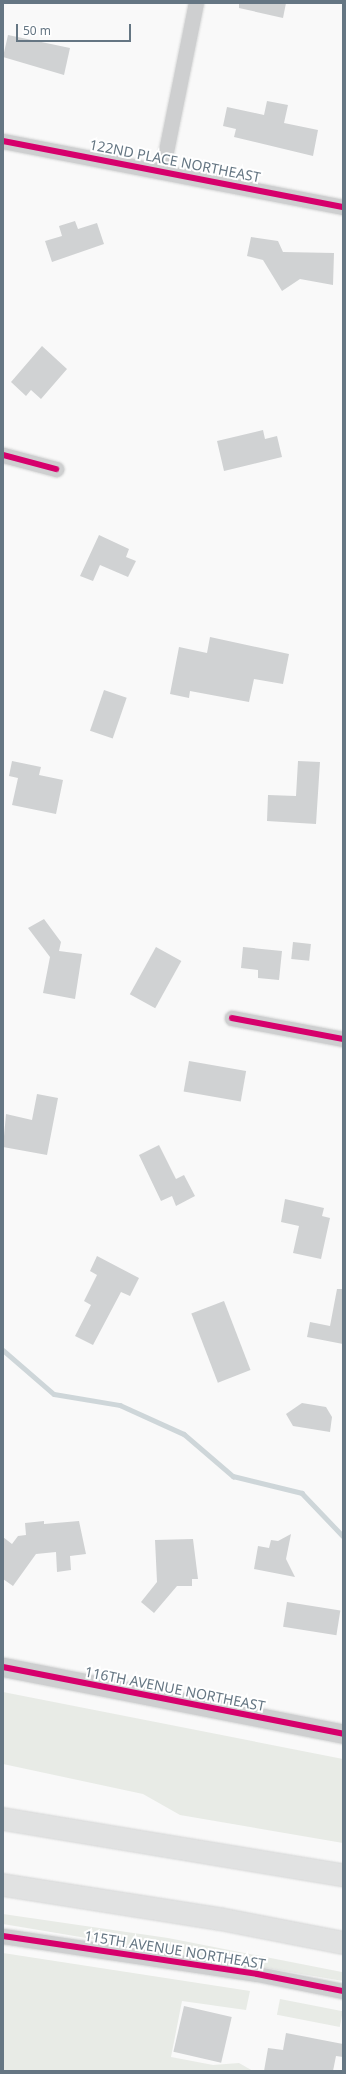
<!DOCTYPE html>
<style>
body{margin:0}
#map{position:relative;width:346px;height:2074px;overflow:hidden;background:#f9f9f9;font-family:"Noto Sans",sans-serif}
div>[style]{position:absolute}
.green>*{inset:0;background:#e8ebe6;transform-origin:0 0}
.stream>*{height:4.5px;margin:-2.25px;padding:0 2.25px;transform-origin:2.25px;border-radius:2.25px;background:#ced6d9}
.building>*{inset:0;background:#d0d2d3;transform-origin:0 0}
.roads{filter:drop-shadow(0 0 1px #d5d6d6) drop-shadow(0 0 1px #d5d6d6)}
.minor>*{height:15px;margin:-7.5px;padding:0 7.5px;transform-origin:7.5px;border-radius:7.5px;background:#cecfd0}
.tertiary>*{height:19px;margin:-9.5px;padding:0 9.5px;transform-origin:9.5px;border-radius:9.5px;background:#cecfd0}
.motorway>*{height:22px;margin:-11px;padding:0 11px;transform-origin:11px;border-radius:11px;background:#e1e2e2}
.cycleway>*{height:6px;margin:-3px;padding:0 3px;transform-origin:3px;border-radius:3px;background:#d6006c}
span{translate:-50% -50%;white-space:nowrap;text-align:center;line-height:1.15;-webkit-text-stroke:4px #fff;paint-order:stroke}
.street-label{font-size:14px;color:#657683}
.frame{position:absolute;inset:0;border:4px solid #657683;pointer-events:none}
.scale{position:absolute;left:16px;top:24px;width:115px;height:18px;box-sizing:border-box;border:2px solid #657683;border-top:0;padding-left:5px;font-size:12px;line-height:14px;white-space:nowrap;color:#657683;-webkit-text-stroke:3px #fff;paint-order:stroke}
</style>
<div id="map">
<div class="green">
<div style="clip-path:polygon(3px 1692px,343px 1759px,343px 1843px,180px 1815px,143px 1794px,3px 1764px)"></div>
<div style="clip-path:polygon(3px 1914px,168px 1938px,342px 1972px,343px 1981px,3px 1924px)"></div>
<div style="clip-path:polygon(3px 1953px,250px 1991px,246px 2010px,182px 2001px,171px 2057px,213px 2065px,239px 2063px,253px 2071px,3px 2071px)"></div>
<div style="left:280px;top:1999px;width:64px;height:16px;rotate:11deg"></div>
</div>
<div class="stream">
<div style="left:3px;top:1350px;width:67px;rotate:40.8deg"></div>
<div style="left:54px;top:1394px;width:67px;rotate:9.5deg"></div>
<div style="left:120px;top:1405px;width:70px;rotate:24.4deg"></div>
<div style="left:184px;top:1434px;width:65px;rotate:40.6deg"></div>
<div style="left:233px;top:1476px;width:71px;rotate:13.8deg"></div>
<div style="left:302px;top:1493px;width:59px;rotate:46.4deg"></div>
</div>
<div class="building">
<div style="clip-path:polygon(239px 3px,286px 3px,283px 18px,239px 8px)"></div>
<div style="clip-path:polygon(8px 35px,70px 48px,64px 75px,3px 57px)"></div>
<div style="clip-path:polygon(267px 101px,288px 105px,284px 123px,318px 130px,313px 156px,234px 137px,236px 129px,223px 126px,227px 107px,264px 115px)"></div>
<div style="clip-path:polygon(75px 221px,78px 229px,97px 223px,104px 244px,52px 262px,45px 241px,62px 236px,59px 226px)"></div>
<div style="clip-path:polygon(251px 237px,278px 241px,283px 252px,334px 253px,333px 285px,300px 279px,282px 291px,263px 260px,247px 256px)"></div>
<div style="clip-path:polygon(42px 346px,67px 369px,41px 399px,31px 390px,26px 396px,11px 382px)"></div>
<div style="clip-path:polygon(263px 430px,265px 439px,277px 436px,282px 457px,224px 471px,217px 441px)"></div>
<div style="clip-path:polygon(99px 535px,129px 549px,126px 557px,136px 561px,128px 577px,100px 565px,93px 581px,80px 576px)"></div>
<div style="clip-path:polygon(210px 637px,289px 654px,283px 684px,254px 679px,249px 702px,190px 691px,189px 698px,170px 694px,179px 647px,207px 653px)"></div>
<div style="left:104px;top:690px;width:24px;height:43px;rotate:19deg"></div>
<div style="clip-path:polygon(12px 761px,41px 767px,39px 775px,63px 780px,56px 814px,12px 805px,18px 778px,9px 776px)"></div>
<div style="clip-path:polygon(298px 761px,320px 762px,316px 824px,267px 821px,268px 795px,296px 796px)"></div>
<div style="clip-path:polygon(44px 919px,61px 942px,59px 951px,82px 954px,75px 999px,43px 993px,50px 957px,28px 928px)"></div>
<div style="left:293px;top:942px;width:18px;height:17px;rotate:6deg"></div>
<div style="left:156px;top:947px;width:29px;height:54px;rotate:29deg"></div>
<div style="clip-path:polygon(243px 947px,282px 951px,279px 980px,258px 978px,258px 970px,241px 968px)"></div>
<div style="left:189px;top:1061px;width:58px;height:31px;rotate:10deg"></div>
<div style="clip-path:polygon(37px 1094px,58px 1098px,47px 1155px,3px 1147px,6px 1114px,32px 1120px)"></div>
<div style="clip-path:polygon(159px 1145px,176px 1179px,184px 1175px,195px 1196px,176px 1206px,172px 1196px,161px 1201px,139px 1155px)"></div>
<div style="clip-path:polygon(285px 1199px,324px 1208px,322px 1216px,330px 1218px,321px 1259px,293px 1253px,299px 1226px,281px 1222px)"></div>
<div style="clip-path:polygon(97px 1256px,139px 1278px,130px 1296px,121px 1292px,93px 1345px,75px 1336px,91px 1305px,84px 1301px,97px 1275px,90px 1271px)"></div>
<div style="clip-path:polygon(337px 1289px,343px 1289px,343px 1344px,307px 1337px,310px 1322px,330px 1326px)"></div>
<div style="left:224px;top:1301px;width:74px;height:35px;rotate:69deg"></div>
<div style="clip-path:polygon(302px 1403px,326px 1407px,332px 1417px,330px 1432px,293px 1426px,286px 1414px)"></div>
<div style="clip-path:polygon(44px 1521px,44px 1524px,79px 1521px,86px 1554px,70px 1556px,71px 1570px,57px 1572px,56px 1552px,36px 1554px,13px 1586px,3px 1579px,3px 1537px,12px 1544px,18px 1536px,26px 1535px,25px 1523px)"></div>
<div style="clip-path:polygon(291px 1534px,286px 1559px,295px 1577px,254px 1569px,258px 1546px,269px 1548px,271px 1540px,278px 1541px)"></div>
<div style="clip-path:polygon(193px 1539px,198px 1579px,192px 1579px,192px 1586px,177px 1586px,154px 1613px,141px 1602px,157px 1582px,155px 1540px)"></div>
<div style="left:287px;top:1602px;width:54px;height:25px;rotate:9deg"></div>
<div style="left:184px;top:2006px;width:49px;height:47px;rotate:13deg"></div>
<div style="clip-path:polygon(286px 2033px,343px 2044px,343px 2057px,336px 2056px,333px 2071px,264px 2071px,268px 2048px,283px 2050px)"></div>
</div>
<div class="roads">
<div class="minor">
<div style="left:3px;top:141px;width:346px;rotate:11deg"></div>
<div style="left:162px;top:171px;width:171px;rotate:-78.6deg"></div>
<div style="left:3px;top:455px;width:55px;rotate:14.8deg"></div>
<div style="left:232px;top:1018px;width:113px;rotate:10.7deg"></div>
<div style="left:3px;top:1936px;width:257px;rotate:8.5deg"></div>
<div style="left:257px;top:1974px;width:88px;rotate:11.2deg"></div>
</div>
<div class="tertiary">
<div style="left:3px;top:1667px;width:347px;rotate:11.1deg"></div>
</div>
<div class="motorway">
<div style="left:3px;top:1819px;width:345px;rotate:9.4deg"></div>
<div style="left:3px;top:1885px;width:220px;rotate:8.9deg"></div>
<div style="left:220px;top:1919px;width:125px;rotate:11deg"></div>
</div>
</div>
<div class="cycleway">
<div style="left:3px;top:141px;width:346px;rotate:11deg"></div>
<div style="left:3px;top:455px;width:55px;rotate:14.8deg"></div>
<div style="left:232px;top:1018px;width:113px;rotate:10.7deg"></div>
<div style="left:3px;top:1667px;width:347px;rotate:11.1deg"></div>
<div style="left:3px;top:1936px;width:257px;rotate:8.5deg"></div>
<div style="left:257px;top:1974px;width:88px;rotate:11.2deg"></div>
</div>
<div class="street-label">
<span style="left:175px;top:161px;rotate:11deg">122ND PLACE NORTHEAST</span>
<span style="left:175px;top:1689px;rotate:11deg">116TH AVENUE NORTHEAST</span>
<span style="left:175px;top:1950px;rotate:9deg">115TH AVENUE NORTHEAST</span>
</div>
<div class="frame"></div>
<div class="scale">50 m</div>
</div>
